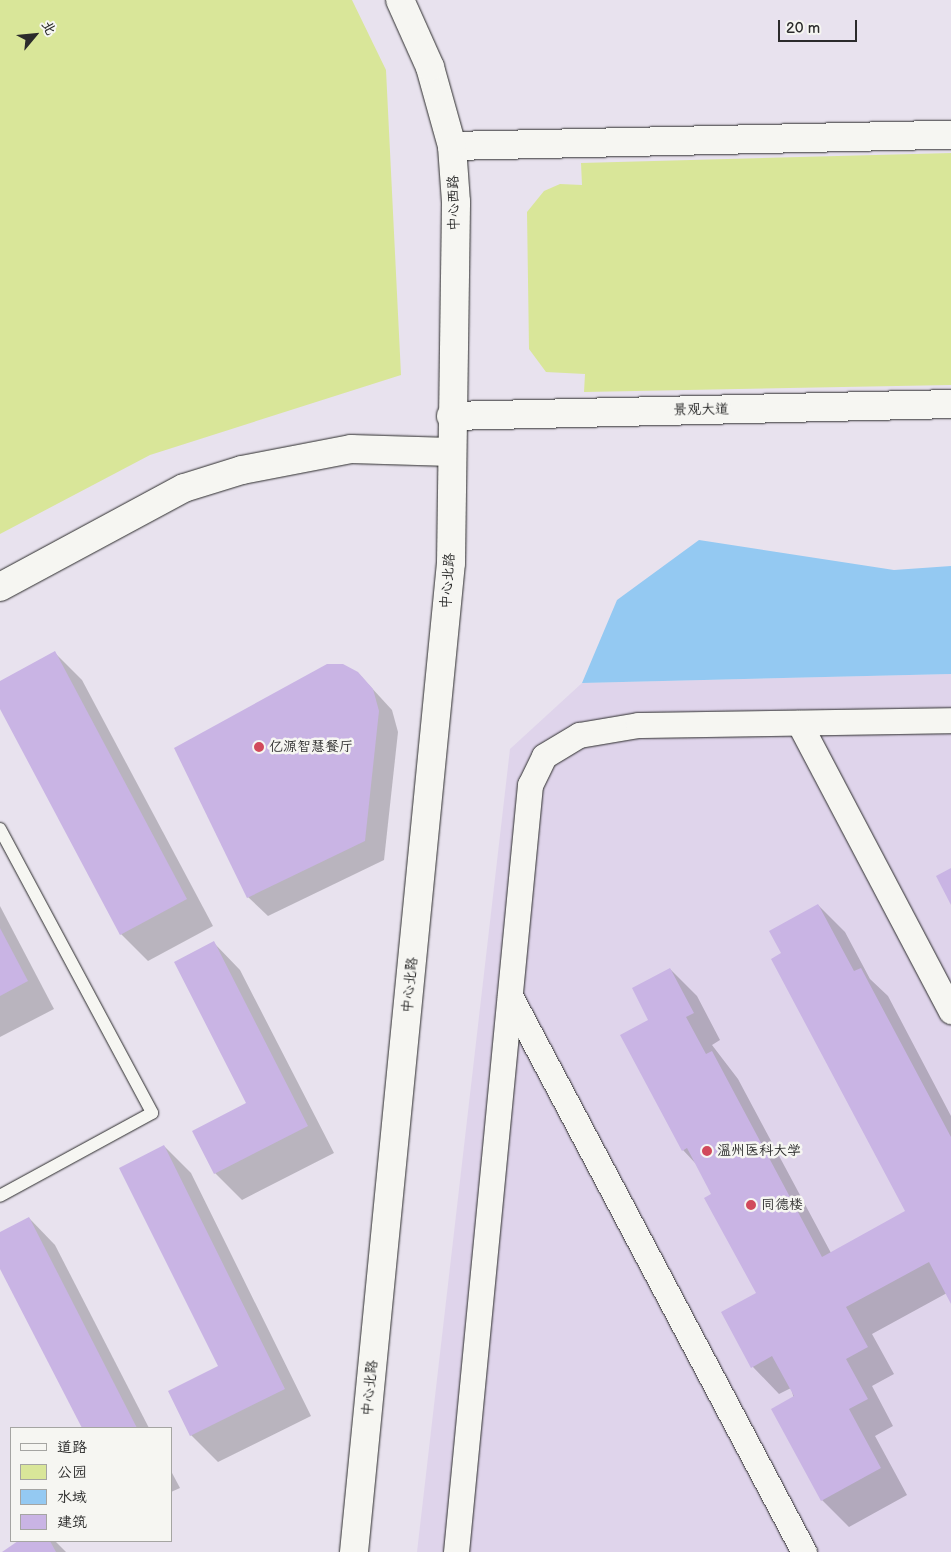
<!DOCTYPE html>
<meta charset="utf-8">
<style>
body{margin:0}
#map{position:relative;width:951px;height:1552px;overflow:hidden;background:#e8e2ee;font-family:"Balsamiq Sans","LXGW WenKai TC",sans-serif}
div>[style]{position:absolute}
.built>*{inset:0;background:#dfd4eb}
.green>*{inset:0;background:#d9e699}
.water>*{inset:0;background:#94c9f2}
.shadow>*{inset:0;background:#0003}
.building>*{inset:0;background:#c9b4e4}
.roads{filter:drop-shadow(0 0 1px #2b2b2b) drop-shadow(0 0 1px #2b2b2b)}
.service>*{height:12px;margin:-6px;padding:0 6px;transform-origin:6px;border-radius:6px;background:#f6f6f2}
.minor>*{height:25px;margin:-12.5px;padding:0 12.5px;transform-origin:12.5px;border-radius:12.5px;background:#f6f6f2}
.tertiary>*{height:28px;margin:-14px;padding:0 14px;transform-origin:14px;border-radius:14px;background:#f6f6f2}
.secondary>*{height:28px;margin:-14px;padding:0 14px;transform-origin:14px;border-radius:14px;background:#f6f6f2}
.dots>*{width:14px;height:14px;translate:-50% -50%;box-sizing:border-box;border:2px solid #f6f6f2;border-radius:50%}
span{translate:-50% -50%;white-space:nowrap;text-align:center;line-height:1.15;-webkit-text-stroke:5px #f6f6f2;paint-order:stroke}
.street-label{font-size:14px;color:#2b2b2b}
.poi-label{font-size:14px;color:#2b2b2b}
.left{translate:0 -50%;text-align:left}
.legend{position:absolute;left:10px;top:1427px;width:162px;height:115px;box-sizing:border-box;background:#f6f6f2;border:1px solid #a5a5a2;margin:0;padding:6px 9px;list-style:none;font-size:15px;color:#2b2b2b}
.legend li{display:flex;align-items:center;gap:10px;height:25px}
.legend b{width:25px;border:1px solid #a5a5a2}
.north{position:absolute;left:10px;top:10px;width:50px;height:50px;-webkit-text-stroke:4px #f6f6f2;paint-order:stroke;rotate:62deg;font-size:14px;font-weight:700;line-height:20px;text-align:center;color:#2b2b2b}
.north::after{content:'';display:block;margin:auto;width:18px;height:22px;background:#2b2b2b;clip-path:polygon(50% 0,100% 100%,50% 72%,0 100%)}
.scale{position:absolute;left:778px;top:20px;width:79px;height:22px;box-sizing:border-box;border:2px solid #2b2b2b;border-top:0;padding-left:6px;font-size:15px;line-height:18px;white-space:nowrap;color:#2b2b2b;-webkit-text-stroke:4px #f6f6f2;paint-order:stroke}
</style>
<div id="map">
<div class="built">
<div style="clip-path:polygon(951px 674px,951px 1552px,417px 1552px,510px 749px,582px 683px)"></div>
</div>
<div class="green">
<div style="clip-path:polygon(0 0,352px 0,386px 70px,401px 375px,150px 455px,0 534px)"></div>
<div style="clip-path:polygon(951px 153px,951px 385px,584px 392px,585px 374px,546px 372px,529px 349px,527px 212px,544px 191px,560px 184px,582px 185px,581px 163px)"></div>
</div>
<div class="water">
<div style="clip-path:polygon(699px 540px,894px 570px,951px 566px,951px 674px,582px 683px,617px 600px)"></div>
</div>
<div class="shadow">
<div style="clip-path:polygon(55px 653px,82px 680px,213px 926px,148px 961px,121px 934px,0 706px,0 682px)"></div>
<div style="clip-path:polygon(358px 673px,392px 710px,398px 732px,384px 860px,268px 916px,248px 897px)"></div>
<div style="clip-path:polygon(818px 905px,845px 932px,870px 979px,888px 996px,951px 1116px,951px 1301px,947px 1293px,872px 1334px,894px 1374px,872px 1386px,893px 1426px,875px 1436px,907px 1495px,849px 1527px,822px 1500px,791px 1388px,779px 1394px,753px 1367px,723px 1313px,758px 1293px,713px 1195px,697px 1165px,683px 1150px,650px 1021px,670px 969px,697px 996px,720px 1040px,712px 1045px,738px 1079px,831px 1253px,907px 1212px,782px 954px)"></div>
<div style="clip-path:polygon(0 906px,54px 1009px,0 1037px)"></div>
<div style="clip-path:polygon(214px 943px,240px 970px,334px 1153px,242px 1200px,215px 1173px,248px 1104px)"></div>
<div style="clip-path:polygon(164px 1146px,191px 1173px,311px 1416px,218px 1462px,191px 1435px,219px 1366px)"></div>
<div style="clip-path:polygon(29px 1218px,55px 1245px,149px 1428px,83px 1428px,0 1267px,0 1233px)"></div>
<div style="clip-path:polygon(171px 1471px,180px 1488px,171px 1492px)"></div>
<div style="clip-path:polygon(20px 1541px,55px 1541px,66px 1552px,4px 1552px)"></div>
</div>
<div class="building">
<div style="clip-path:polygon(55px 651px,187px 899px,120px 935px,0 709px,0 681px)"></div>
<div style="clip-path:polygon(327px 664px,343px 664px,358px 672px,373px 689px,379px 711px,365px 841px,247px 898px,174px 748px)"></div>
<div style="clip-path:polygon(951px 868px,951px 905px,936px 876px)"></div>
<div style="clip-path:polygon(818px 904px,854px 971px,861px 968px,951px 1137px,951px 1304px,929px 1262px,846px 1307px,868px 1347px,846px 1359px,868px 1399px,849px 1409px,881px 1468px,821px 1501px,771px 1409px,794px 1396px,772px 1356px,751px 1368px,721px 1312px,756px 1293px,704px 1198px,711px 1194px,687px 1148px,682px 1151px,620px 1035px,648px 1020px,632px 988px,670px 968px,694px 1013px,686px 1017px,706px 1054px,712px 1051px,822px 1257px,905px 1211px,771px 959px,781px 953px,769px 931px)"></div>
<div style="clip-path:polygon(0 928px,28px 981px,0 996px)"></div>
<div style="clip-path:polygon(214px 941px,308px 1126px,214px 1174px,192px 1131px,246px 1103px,174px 962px)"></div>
<div style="clip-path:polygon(164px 1145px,285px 1389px,190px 1436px,168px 1391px,218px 1366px,119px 1168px)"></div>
<div style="clip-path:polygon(29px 1217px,137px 1428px,82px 1428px,0 1269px,0 1232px)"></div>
<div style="clip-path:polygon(18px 1541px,50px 1541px,56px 1552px,2px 1552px)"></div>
</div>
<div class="roads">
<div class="service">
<div style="left:0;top:829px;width:322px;rotate:61.8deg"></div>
<div style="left:152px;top:1113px;width:173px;rotate:151.4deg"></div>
</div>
<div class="minor">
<div style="left:799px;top:723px;width:326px;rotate:62.2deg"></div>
<div style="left:510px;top:996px;width:629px;rotate:62.13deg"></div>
<div style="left:456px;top:1552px;width:771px;rotate:-84.49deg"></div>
<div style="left:530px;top:785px;width:32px;rotate:-64deg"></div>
<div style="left:544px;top:756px;width:41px;rotate:-31deg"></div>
<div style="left:579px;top:735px;width:60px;rotate:-9.6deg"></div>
<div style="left:638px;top:725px;width:313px;rotate:-0.9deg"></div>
</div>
<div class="tertiary">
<div style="left:0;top:587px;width:209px;rotate:-28.3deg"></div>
<div style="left:184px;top:488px;width:61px;rotate:-17.2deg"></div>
<div style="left:242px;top:470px;width:111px;rotate:-10.9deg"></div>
<div style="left:351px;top:449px;width:100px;rotate:1.7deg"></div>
</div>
<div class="secondary">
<div style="left:452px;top:146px;width:499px;rotate:-1.3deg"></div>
<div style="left:451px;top:416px;width:500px;rotate:-1.37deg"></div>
<div style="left:354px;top:1552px;width:994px;rotate:-84.4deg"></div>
<div style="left:451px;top:563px;width:361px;rotate:-89.2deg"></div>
<div style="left:456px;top:202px;width:56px;rotate:-94.1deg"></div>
<div style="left:452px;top:146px;width:82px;rotate:-105.6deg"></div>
<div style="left:430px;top:67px;width:73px;rotate:-114.1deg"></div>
</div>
</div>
<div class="dots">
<div style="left:259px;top:747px;background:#d1495b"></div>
<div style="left:707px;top:1151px;background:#d1495b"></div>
<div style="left:751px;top:1205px;background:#d1495b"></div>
</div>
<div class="street-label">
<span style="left:454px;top:203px;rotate:-91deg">中心西路</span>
<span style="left:701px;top:410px;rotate:-1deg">景观大道</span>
<span style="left:448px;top:581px;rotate:-86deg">中心北路</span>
<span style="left:410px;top:985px;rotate:-84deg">中心北路</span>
<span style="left:370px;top:1388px;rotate:-84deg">中心北路</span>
</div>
<div class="poi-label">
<span class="left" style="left:269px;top:747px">亿源智慧餐厅</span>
<span class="left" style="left:717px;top:1151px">温州医科大学</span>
<span class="left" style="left:761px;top:1205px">同德楼</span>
</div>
<ul class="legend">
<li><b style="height:6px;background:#f6f6f2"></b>道路</li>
<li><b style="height:14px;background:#d9e699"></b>公园</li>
<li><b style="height:14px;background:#94c9f2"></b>水域</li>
<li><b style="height:14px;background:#c9b4e4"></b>建筑</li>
</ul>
<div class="north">北</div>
<div class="scale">20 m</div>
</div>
